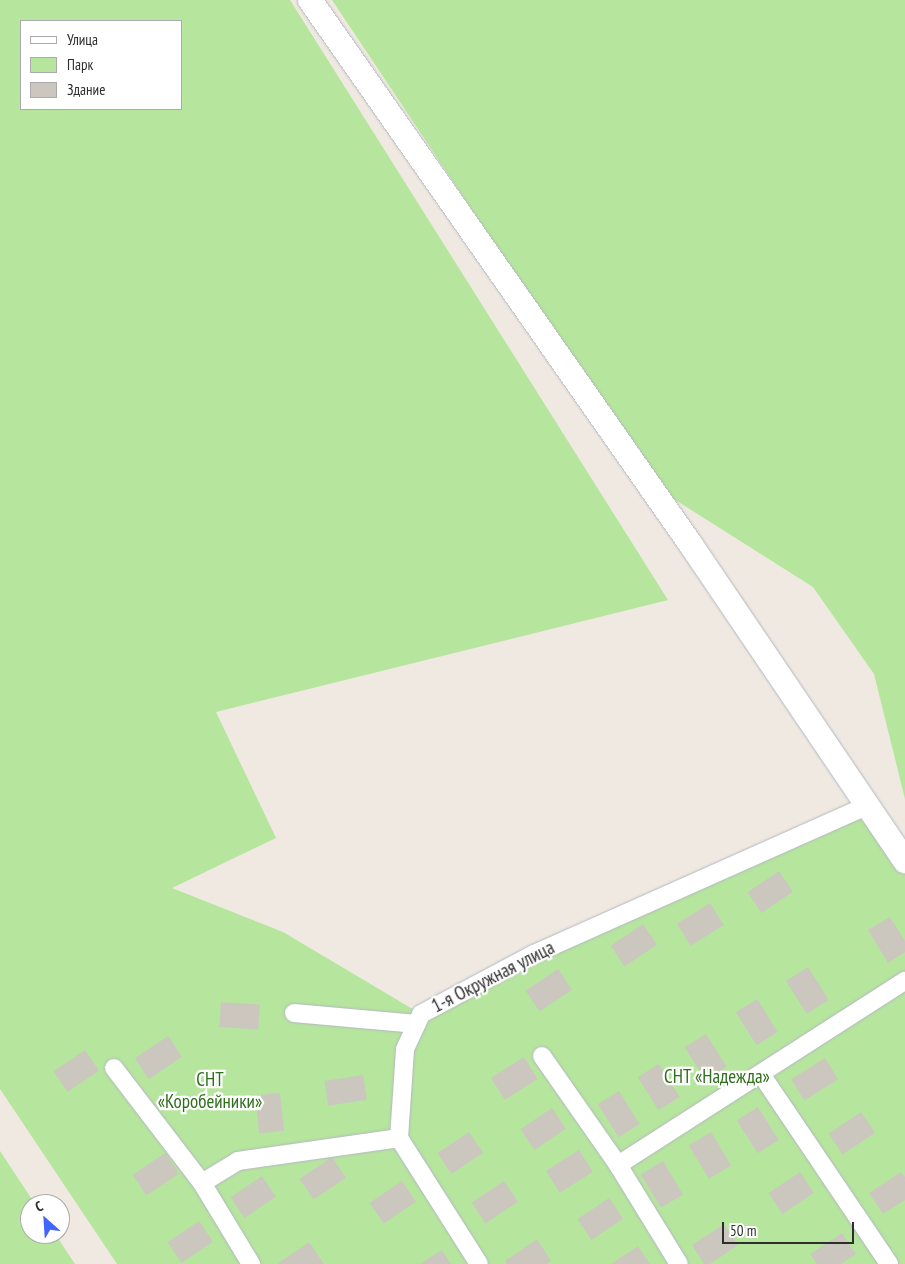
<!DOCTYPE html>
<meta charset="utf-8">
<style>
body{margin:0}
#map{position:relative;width:905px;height:1264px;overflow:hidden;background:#efe9e1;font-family:"PT Sans Narrow",sans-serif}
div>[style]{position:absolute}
.green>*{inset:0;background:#b6e59e}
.building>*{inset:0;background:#cbc7bf;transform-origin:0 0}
.roads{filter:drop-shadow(0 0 1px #b4b7c1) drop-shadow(0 0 1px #b4b7c1)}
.street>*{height:18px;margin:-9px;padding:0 9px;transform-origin:9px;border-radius:9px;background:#fff}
.secondary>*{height:24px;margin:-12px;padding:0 12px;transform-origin:12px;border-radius:12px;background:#fff}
span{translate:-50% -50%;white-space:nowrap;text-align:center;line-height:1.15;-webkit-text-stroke:4.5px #fff;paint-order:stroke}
.street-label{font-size:19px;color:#2e2e2e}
.park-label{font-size:19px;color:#2c6e1b}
.legend{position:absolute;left:20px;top:20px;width:162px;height:90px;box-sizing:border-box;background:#fff;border:1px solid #ababab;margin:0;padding:6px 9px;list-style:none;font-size:15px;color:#2e2e2e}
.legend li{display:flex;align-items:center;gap:10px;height:25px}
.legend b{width:25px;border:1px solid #ababab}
.north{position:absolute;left:20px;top:1194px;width:50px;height:50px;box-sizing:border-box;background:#fff;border:1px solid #ababab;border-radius:50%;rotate:334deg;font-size:14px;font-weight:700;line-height:20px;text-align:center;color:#2e2e2e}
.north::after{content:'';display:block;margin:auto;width:18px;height:22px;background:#4264fb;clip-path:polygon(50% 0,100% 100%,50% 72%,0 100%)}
.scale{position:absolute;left:722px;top:1222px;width:132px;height:22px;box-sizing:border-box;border:2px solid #2e2e2e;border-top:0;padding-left:6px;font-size:15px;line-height:18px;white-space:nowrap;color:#2e2e2e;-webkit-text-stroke:4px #fff;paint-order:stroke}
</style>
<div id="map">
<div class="green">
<div style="clip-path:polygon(evenodd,0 0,290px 0,668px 600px,216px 712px,276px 838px,172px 888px,283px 932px,421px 1014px,868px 805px,905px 861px,905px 1264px,117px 1264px,0 1089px,0 0,21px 21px,181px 21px,181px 109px,21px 109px,21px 21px)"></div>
<div style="clip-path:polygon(332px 0,905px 0,905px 799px,874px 674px,813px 587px,658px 489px)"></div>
<div style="clip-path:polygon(0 1151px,35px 1204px,30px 1204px,30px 1234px,55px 1234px,75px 1264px,0 1264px)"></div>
</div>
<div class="building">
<div style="left:779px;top:871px;width:25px;height:38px;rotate:56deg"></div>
<div style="left:710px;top:903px;width:26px;height:39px;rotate:58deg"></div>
<div style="clip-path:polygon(890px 917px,905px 941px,905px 952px,888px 963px,868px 930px)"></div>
<div style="left:643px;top:924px;width:25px;height:39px;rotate:56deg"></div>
<div style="left:808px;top:967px;width:39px;height:26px;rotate:58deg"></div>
<div style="left:558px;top:969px;width:25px;height:39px;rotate:56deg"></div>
<div style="left:757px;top:999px;width:39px;height:25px;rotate:58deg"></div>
<div style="left:221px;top:1002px;width:39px;height:25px;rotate:4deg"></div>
<div style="left:706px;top:1034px;width:39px;height:25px;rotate:58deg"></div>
<div style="left:168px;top:1036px;width:25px;height:40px;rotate:56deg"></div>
<div style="left:85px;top:1050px;width:25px;height:38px;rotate:56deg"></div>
<div style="left:524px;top:1057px;width:26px;height:39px;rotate:58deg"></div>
<div style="left:825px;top:1058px;width:25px;height:40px;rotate:58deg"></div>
<div style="left:659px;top:1064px;width:39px;height:25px;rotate:58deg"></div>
<div style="left:363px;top:1075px;width:25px;height:39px;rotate:81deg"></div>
<div style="left:619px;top:1091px;width:39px;height:25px;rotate:58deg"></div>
<div style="left:280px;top:1093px;width:38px;height:25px;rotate:84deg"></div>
<div style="left:758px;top:1107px;width:39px;height:25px;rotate:58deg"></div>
<div style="left:552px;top:1108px;width:25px;height:38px;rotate:56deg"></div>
<div style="left:861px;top:1112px;width:25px;height:39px;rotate:56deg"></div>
<div style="left:469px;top:1132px;width:25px;height:38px;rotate:56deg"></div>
<div style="left:711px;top:1132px;width:39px;height:26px;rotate:59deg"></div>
<div style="left:579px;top:1150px;width:26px;height:39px;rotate:58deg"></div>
<div style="left:165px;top:1153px;width:25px;height:39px;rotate:56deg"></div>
<div style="left:332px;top:1157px;width:25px;height:39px;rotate:56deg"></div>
<div style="left:663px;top:1161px;width:39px;height:26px;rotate:59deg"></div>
<div style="left:800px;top:1172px;width:25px;height:38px;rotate:56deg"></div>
<div style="clip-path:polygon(901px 1172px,905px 1177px,905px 1200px,883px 1214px,869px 1193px)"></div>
<div style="left:262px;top:1176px;width:25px;height:38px;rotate:56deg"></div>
<div style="left:402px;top:1181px;width:25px;height:39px;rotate:56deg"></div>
<div style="left:504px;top:1181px;width:25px;height:39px;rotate:56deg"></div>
<div style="left:609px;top:1198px;width:25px;height:38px;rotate:56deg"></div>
<div style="left:199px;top:1221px;width:25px;height:38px;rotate:56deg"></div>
<div style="clip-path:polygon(724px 1224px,738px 1245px,710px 1264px,704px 1264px,692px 1245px)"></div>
<div style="clip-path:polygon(842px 1233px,856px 1254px,841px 1264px,817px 1264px,810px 1254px)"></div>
<div style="clip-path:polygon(537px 1239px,551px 1261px,546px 1264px,507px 1264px,505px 1261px)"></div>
<div style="clip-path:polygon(309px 1242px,324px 1264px,277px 1264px)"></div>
<div style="clip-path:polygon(638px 1246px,650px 1264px,611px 1264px)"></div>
<div style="clip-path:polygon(442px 1250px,451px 1264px,420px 1264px)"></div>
</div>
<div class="roads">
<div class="street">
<div style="left:294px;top:1013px;width:123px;rotate:5.1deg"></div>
<div style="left:542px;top:1056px;width:133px;rotate:55.1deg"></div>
<div style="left:618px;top:1165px;width:116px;rotate:58.4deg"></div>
<div style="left:114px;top:1068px;width:145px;rotate:52.6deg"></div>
<div style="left:202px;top:1183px;width:95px;rotate:58.8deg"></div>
<div style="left:761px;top:1074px;width:229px;rotate:56deg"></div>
<div style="left:399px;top:1138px;width:149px;rotate:57.6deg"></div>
<div style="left:618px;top:1165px;width:341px;rotate:-32.7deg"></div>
<div style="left:202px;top:1183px;width:42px;rotate:-31.4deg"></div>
<div style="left:238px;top:1161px;width:163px;rotate:-8.1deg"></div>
<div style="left:399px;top:1138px;width:89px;rotate:-86.1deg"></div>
<div style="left:405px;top:1049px;width:38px;rotate:-65deg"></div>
<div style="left:421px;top:1014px;width:128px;rotate:-28deg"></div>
<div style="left:534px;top:954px;width:366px;rotate:-24deg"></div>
</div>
<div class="secondary">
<div style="left:310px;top:0;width:665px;rotate:55.04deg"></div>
<div style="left:691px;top:545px;width:382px;rotate:55.9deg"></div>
</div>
</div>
<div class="street-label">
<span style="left:493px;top:977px;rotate:-27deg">1-я Окружная улица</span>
</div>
<div class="park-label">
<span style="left:717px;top:1077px">СНТ «Надежда»</span>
<span style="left:210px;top:1091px">СНТ<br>«Коробейники»</span>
</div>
<ul class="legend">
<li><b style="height:6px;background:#fff"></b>Улица</li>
<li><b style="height:14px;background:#b6e59e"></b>Парк</li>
<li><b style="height:14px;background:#cbc7bf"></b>Здание</li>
</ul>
<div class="north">С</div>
<div class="scale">50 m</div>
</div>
